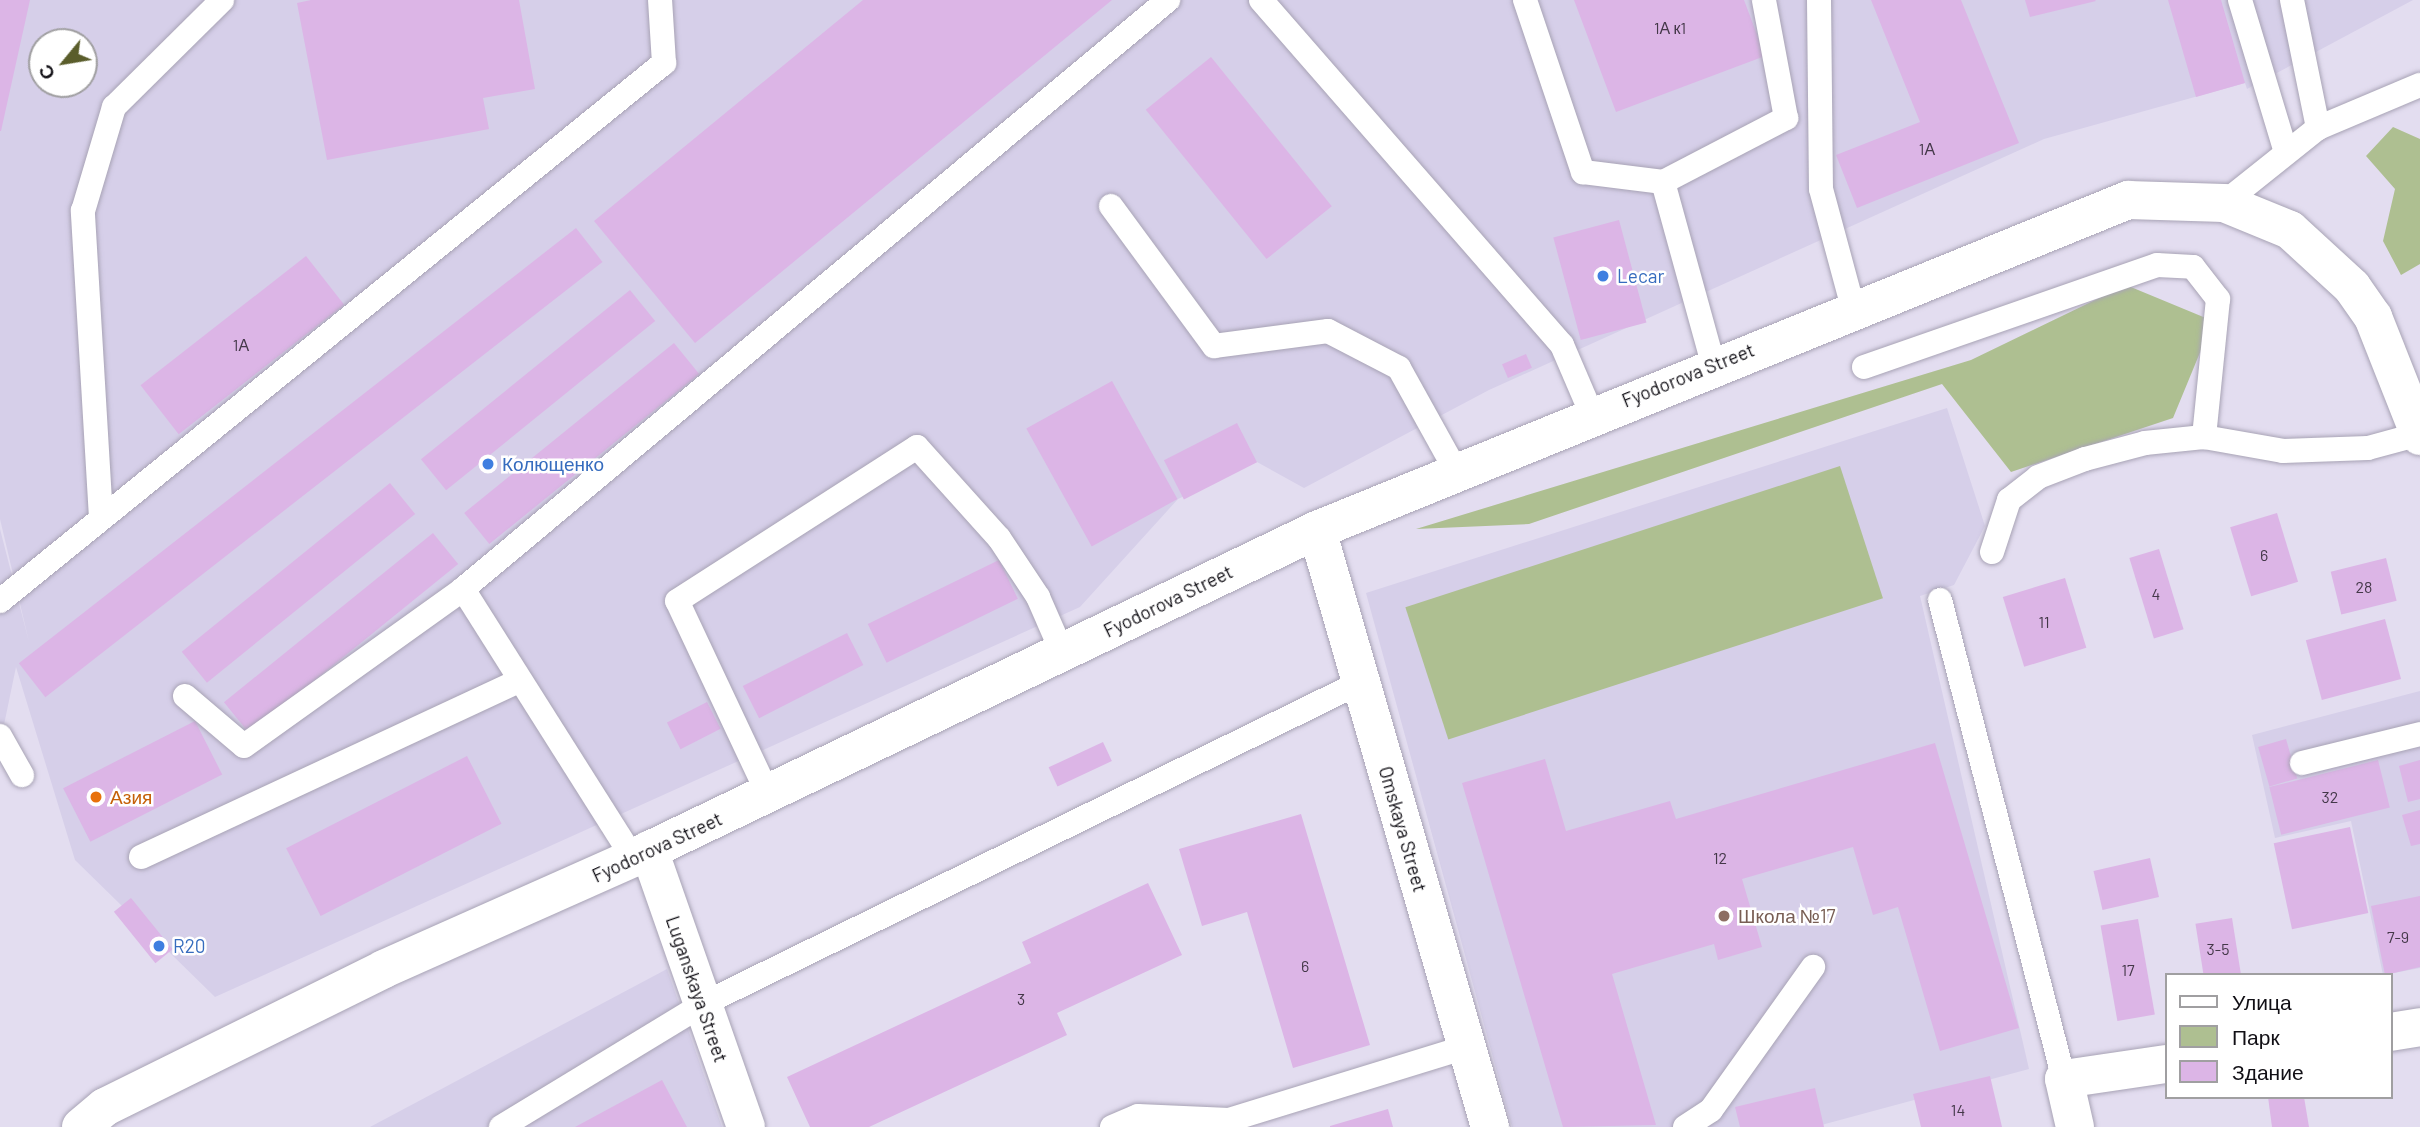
<!DOCTYPE html>
<meta charset="utf-8">
<style>
body{margin:0}
#map{position:relative;width:2420px;height:1127px;overflow:hidden;background:#e3ddf0;font-family:Barlow,sans-serif}
div>[style]{position:absolute}
.built>*{inset:0;background:#d6cfe9}
.green>*{inset:0;background:#aebf91;transform-origin:0 0}
.building>*{inset:0;background:#dcb5e6;transform-origin:0 0}
.roads{filter:drop-shadow(0 0 2px #a8a3b5) drop-shadow(0 0 2px #a8a3b5)}
.lane>*{height:24px;margin:-12px;padding:0 12px;transform-origin:12px;border-radius:12px;background:#fff}
.street>*{height:38px;margin:-19px;padding:0 19px;transform-origin:19px;border-radius:19px;background:#fff}
.secondary>*{height:38px;margin:-19px;padding:0 19px;transform-origin:19px;border-radius:19px;background:#fff}
.dots>*{width:19px;height:19px;translate:-50% -50%;box-sizing:border-box;border:4px solid #fff;border-radius:50%}
span{translate:-50% -50%;white-space:nowrap;text-align:center;line-height:1.15;-webkit-text-stroke:5px #fff;paint-order:stroke}
.number-label{font-size:16px;color:#443849}
.number-label span{-webkit-text-stroke-width:0}
.shop-label{font-size:19px;color:#366cbe}
.left{translate:0 -50%;text-align:left}
.street-label{font-size:19px;color:#110f15}
.food-label{font-size:19px;color:#c56008}
.education-label{font-size:19px;color:#785e54}
.legend{position:absolute;left:2165px;top:973px;width:228px;height:126px;box-sizing:border-box;background:#fff;border:2px solid #a09fa1;margin:0;padding:9px 12px;list-style:none;font-size:21px;color:#110f15}
.legend li{display:flex;align-items:center;gap:14px;height:35px}
.legend b{width:35px;border:2px solid #a09fa1}
.north{position:absolute;left:28px;top:28px;width:70px;height:70px;box-sizing:border-box;background:#fff;border:2px solid #a09fa1;border-radius:50%;rotate:240deg;font-size:19px;font-weight:700;line-height:28px;text-align:center;color:#110f15}
.north::after{content:'';display:block;margin:auto;width:24px;height:32px;background:#5a5d2b;clip-path:polygon(50% 0,100% 100%,50% 72%,0 100%)}
</style>
<div id="map">
<div class="built">
<div style="clip-path:polygon(evenodd,0 0,2413px 0,2247px 89px,2245px 83px,2044px 139px,1489px 390px,1304px 488px,1257px 462px,1178px 499px,1080px 607px,215px 997px,75px 860px,16px 667px,0 744px,0 529px,29px 642px,0 519px,0 0,42px 42px,84px 42px,84px 84px,42px 84px,42px 42px)"></div>
<div style="clip-path:polygon(1947px 408px,1985px 526px,1954px 585px,1920px 596px,2029px 1069px,1814px 1127px,1512px 1127px,1366px 593px)"></div>
<div style="clip-path:polygon(2420px 691px,2420px 968px,2383px 975px,2351px 821px,2275px 838px,2252px 735px)"></div>
<div style="clip-path:polygon(667px 969px,722px 1127px,370px 1127px)"></div>
</div>
<div class="green">
<div style="clip-path:polygon(2393px 127px,2420px 139px,2420px 264px,2401px 275px,2383px 241px,2395px 189px,2366px 156px)"></div>
<div style="clip-path:polygon(2126px 285px,2213px 321px,2173px 418px,2011px 472px,1942px 384px,1529px 524px,1416px 529px,1971px 360px)"></div>
<div style="left:1840px;top:466px;width:139px;height:457px;rotate:72deg"></div>
</div>
<div class="building">
<div style="clip-path:polygon(0 0,30px 0,1px 131px,0 131px)"></div>
<div style="clip-path:polygon(311px 0,519px 0,535px 89px,483px 98px,489px 129px,327px 160px,297px 3px)"></div>
<div style="clip-path:polygon(863px 0,1112px 0,695px 343px,594px 221px)"></div>
<div style="clip-path:polygon(1574px 0,1744px 0,1765px 56px,1616px 112px)"></div>
<div style="clip-path:polygon(1871px 0,1961px 0,2019px 143px,1857px 208px,1836px 155px,1920px 122px)"></div>
<div style="clip-path:polygon(2025px 0,2095px 0,2096px 1px,2030px 17px)"></div>
<div style="clip-path:polygon(2168px 0,2221px 0,2245px 83px,2196px 97px)"></div>
<div style="left:1211px;top:57px;width:192px;height:84px;rotate:51deg"></div>
<div style="left:1619px;top:220px;width:106px;height:68px;rotate:75deg"></div>
<div style="left:576px;top:228px;width:43px;height:707px;rotate:52deg"></div>
<div style="left:306px;top:256px;width:62px;height:210px;rotate:52deg"></div>
<div style="left:630px;top:290px;width:40px;height:269px;rotate:51deg"></div>
<div style="left:674px;top:343px;width:40px;height:270px;rotate:51deg"></div>
<div style="left:1526px;top:354px;width:15px;height:26px;rotate:67deg"></div>
<div style="left:1112px;top:381px;width:135px;height:98px;rotate:61deg"></div>
<div style="left:1237px;top:423px;width:44px;height:82px;rotate:63deg"></div>
<div style="left:390px;top:483px;width:40px;height:268px;rotate:51deg"></div>
<div style="left:2277px;top:513px;width:72px;height:49px;rotate:73deg"></div>
<div style="left:433px;top:533px;width:40px;height:269px;rotate:51deg"></div>
<div style="left:2159px;top:549px;width:84px;height:31px;rotate:73deg"></div>
<div style="left:2386px;top:558px;width:44px;height:57px;rotate:76deg"></div>
<div style="left:999px;top:560px;width:43px;height:146px;rotate:64deg"></div>
<div style="left:2065px;top:578px;width:73px;height:65px;rotate:73deg"></div>
<div style="left:2385px;top:619px;width:62px;height:82px;rotate:75deg"></div>
<div style="left:847px;top:633px;width:36px;height:117px;rotate:63deg"></div>
<div style="left:707px;top:702px;width:30px;height:45px;rotate:63deg"></div>
<div style="left:195px;top:721px;width:60px;height:148px;rotate:63deg"></div>
<div style="left:2286px;top:739px;width:41px;height:29px;rotate:74deg"></div>
<div style="left:1103px;top:742px;width:21px;height:60px;rotate:65deg"></div>
<div style="clip-path:polygon(1935px 743px,2019px 1028px,1940px 1051px,1898px 907px,1873px 915px,1853px 847px,1742px 879px,1762px 947px,1718px 960px,1714px 944px,1612px 974px,1656px 1125px,1563px 1127px,1462px 783px,1545px 759px,1566px 831px,1670px 801px,1676px 819px)"></div>
<div style="left:467px;top:756px;width:76px;height:203px;rotate:63deg"></div>
<div style="left:2378px;top:760px;width:49px;height:112px;rotate:76deg"></div>
<div style="clip-path:polygon(2420px 760px,2420px 799px,2408px 802px,2399px 766px)"></div>
<div style="clip-path:polygon(2420px 810px,2420px 844px,2411px 846px,2402px 815px)"></div>
<div style="clip-path:polygon(1301px 814px,1370px 1045px,1293px 1068px,1247px 912px,1202px 926px,1179px 849px)"></div>
<div style="left:2350px;top:827px;width:88px;height:78px;rotate:78deg"></div>
<div style="left:2150px;top:858px;width:40px;height:58px;rotate:77deg"></div>
<div style="clip-path:polygon(1148px 883px,1182px 955px,1057px 1013px,1067px 1035px,869px 1127px,810px 1127px,787px 1077px,1031px 963px,1022px 942px)"></div>
<div style="clip-path:polygon(2420px 896px,2420px 967px,2385px 975px,2371px 906px)"></div>
<div style="left:131px;top:898px;width:66px;height:22px;rotate:51deg"></div>
<div style="left:2232px;top:918px;width:58px;height:37px;rotate:81deg"></div>
<div style="left:2138px;top:919px;width:97px;height:38px;rotate:80deg"></div>
<div style="clip-path:polygon(1990px 1076px,2002px 1127px,1921px 1127px,1913px 1094px)"></div>
<div style="clip-path:polygon(662px 1080px,687px 1127px,575px 1127px)"></div>
<div style="clip-path:polygon(1815px 1088px,1824px 1127px,1740px 1127px,1735px 1107px)"></div>
<div style="clip-path:polygon(2268px 1097px,2304px 1097px,2309px 1127px,2272px 1127px)"></div>
<div style="clip-path:polygon(1388px 1109px,1393px 1127px,1330px 1127px,1330px 1126px)"></div>
</div>
<div class="roads">
<div class="lane">
<div style="left:1261px;top:0;width:458px;rotate:48.9deg"></div>
<div style="left:1562px;top:345px;width:76px;rotate:66.8deg"></div>
<div style="left:1525px;top:0;width:182px;rotate:71.4deg"></div>
<div style="left:1583px;top:172px;width:81px;rotate:7.1deg"></div>
<div style="left:1663px;top:182px;width:189px;rotate:74.6deg"></div>
<div style="left:1819px;top:0;width:189px;rotate:89.4deg"></div>
<div style="left:1821px;top:189px;width:123px;rotate:74.9deg"></div>
<div style="left:2240px;top:0;width:159px;rotate:73.2deg"></div>
<div style="left:2292px;top:0;width:131px;rotate:78.5deg"></div>
<div style="left:1663px;top:182px;width:139px;rotate:-27.5deg"></div>
<div style="left:1786px;top:118px;width:120px;rotate:-100.6deg"></div>
<div style="left:2224px;top:203px;width:120px;rotate:-38.6deg"></div>
<div style="left:2318px;top:128px;width:111px;rotate:-22.9deg"></div>
<div style="left:1111px;top:206px;width:174px;rotate:53.7deg"></div>
<div style="left:1214px;top:346px;width:115px;rotate:-7.5deg"></div>
<div style="left:1328px;top:331px;width:80px;rotate:27.5deg"></div>
<div style="left:1399px;top:368px;width:118px;rotate:61deg"></div>
<div style="left:1864px;top:367px;width:310px;rotate:-19.2deg"></div>
<div style="left:2157px;top:265px;width:36px;rotate:3deg"></div>
<div style="left:2193px;top:267px;width:41px;rotate:52deg"></div>
<div style="left:2218px;top:299px;width:139px;rotate:95.8deg"></div>
<div style="left:101px;top:518px;width:308px;rotate:-93.4deg"></div>
<div style="left:83px;top:211px;width:109px;rotate:-73.4deg"></div>
<div style="left:114px;top:107px;width:152px;rotate:-44.7deg"></div>
<div style="left:1992px;top:552px;width:55px;rotate:-71.9deg"></div>
<div style="left:2009px;top:500px;width:37px;rotate:-38deg"></div>
<div style="left:2038px;top:477px;width:50px;rotate:-21deg"></div>
<div style="left:2085px;top:459px;width:62px;rotate:-14.9deg"></div>
<div style="left:2145px;top:443px;width:59px;rotate:-5.8deg"></div>
<div style="left:2204px;top:437px;width:80px;rotate:10deg"></div>
<div style="left:2283px;top:451px;width:85px;rotate:-2deg"></div>
<div style="left:2368px;top:448px;width:54px;rotate:-15.1deg"></div>
<div style="left:463px;top:589px;width:318px;rotate:57.7deg"></div>
<div style="left:1940px;top:600px;width:495px;rotate:75.5deg"></div>
<div style="left:0;top:601px;width:855px;rotate:-39.02deg"></div>
<div style="left:664px;top:63px;width:63px;rotate:-93.6deg"></div>
<div style="left:185px;top:696px;width:77px;rotate:40.3deg"></div>
<div style="left:244px;top:746px;width:269px;rotate:-35.6deg"></div>
<div style="left:463px;top:589px;width:919px;rotate:-39.88deg"></div>
<div style="left:0;top:736px;width:45px;rotate:60.6deg"></div>
<div style="left:2302px;top:763px;width:122px;rotate:-13.8deg"></div>
<div style="left:768px;top:794px;width:213px;rotate:-115.2deg"></div>
<div style="left:677px;top:601px;width:285px;rotate:-32.7deg"></div>
<div style="left:917px;top:447px;width:122px;rotate:48deg"></div>
<div style="left:999px;top:538px;width:71px;rotate:56.5deg"></div>
<div style="left:1038px;top:597px;width:60px;rotate:66.4deg"></div>
<div style="left:141px;top:857px;width:417px;rotate:-25deg"></div>
<div style="left:501px;top:1127px;width:237px;rotate:-31.3deg"></div>
<div style="left:703px;top:1004px;width:730px;rotate:-26.07deg"></div>
<div style="left:1112px;top:1127px;width:28px;rotate:-23deg"></div>
<div style="left:1138px;top:1116px;width:91px;rotate:2.5deg"></div>
<div style="left:1229px;top:1120px;width:249px;rotate:-17.1deg"></div>
<div style="left:1685px;top:1127px;width:31px;rotate:-33deg"></div>
<div style="left:1711px;top:1110px;width:176px;rotate:-54.5deg"></div>
</div>
<div class="street">
<div style="left:1317px;top:530px;width:622px;rotate:73.84deg"></div>
<div style="left:649px;top:850px;width:293px;rotate:70.7deg"></div>
<div style="left:2390px;top:1032px;width:30px;rotate:-9deg"></div>
<div style="left:2075px;top:1127px;width:49px;rotate:-102.9deg"></div>
<div style="left:2064px;top:1079px;width:103px;rotate:-8.4deg"></div>
</div>
<div class="secondary">
<div style="left:81px;top:1127px;width:31px;rotate:-40deg"></div>
<div style="left:105px;top:1107px;width:311px;rotate:-26.3deg"></div>
<div style="left:384px;top:969px;width:273px;rotate:-24deg"></div>
<div style="left:633px;top:858px;width:759px;rotate:-25.62deg"></div>
<div style="left:1317px;top:530px;width:876px;rotate:-22.14deg"></div>
<div style="left:2128px;top:200px;width:96px;rotate:1.8deg"></div>
<div style="left:2224px;top:203px;width:71px;rotate:22.2deg"></div>
<div style="left:2290px;top:230px;width:84px;rotate:42.6deg"></div>
<div style="left:2352px;top:287px;width:37px;rotate:55deg"></div>
<div style="left:2373px;top:317px;width:128px;rotate:68.4deg"></div>
</div>
</div>
<div class="dots">
<div style="left:1603px;top:276px;background:#3f7fe0"></div>
<div style="left:488px;top:464px;background:#3f7fe0"></div>
<div style="left:96px;top:797px;background:#e8710a"></div>
<div style="left:1724px;top:916px;background:#8d6e63"></div>
<div style="left:159px;top:946px;background:#3f7fe0"></div>
</div>
<div class="number-label">
<span style="left:1670px;top:28px">1А к1</span>
<span style="left:1927px;top:149px">1А</span>
<span style="left:241px;top:345px">1А</span>
<span style="left:2264px;top:555px">6</span>
<span style="left:2364px;top:587px">28</span>
<span style="left:2156px;top:594px">4</span>
<span style="left:2044px;top:622px">11</span>
<span style="left:2330px;top:797px">32</span>
<span style="left:1720px;top:858px">12</span>
<span style="left:2398px;top:937px">7-9</span>
<span style="left:2218px;top:949px">3-5</span>
<span style="left:1305px;top:966px">6</span>
<span style="left:2128px;top:970px">17</span>
<span style="left:1021px;top:999px">3</span>
<span style="left:1958px;top:1110px">14</span>
</div>
<div class="shop-label">
<span class="left" style="left:1617px;top:276px">Lecar</span>
<span class="left" style="left:502px;top:464px">Колющенко</span>
<span class="left" style="left:173px;top:946px">R20</span>
</div>
<div class="street-label">
<span style="left:1688px;top:375px;rotate:-22deg">Fyodorova Street</span>
<span style="left:1168px;top:601px;rotate:-26deg">Fyodorova Street</span>
<span style="left:1403px;top:829px;rotate:74deg">Omskaya Street</span>
<span style="left:657px;top:847px;rotate:-25deg">Fyodorova Street</span>
<span style="left:697px;top:989px;rotate:71deg">Luganskaya Street</span>
</div>
<div class="food-label">
<span class="left" style="left:110px;top:797px">Азия</span>
</div>
<div class="education-label">
<span class="left" style="left:1738px;top:916px">Школа №17</span>
</div>
<ul class="legend">
<li><b style="height:9px;background:#fff"></b>Улица</li>
<li><b style="height:19px;background:#aebf91"></b>Парк</li>
<li><b style="height:19px;background:#dcb5e6"></b>Здание</li>
</ul>
<div class="north">С</div>
</div>
